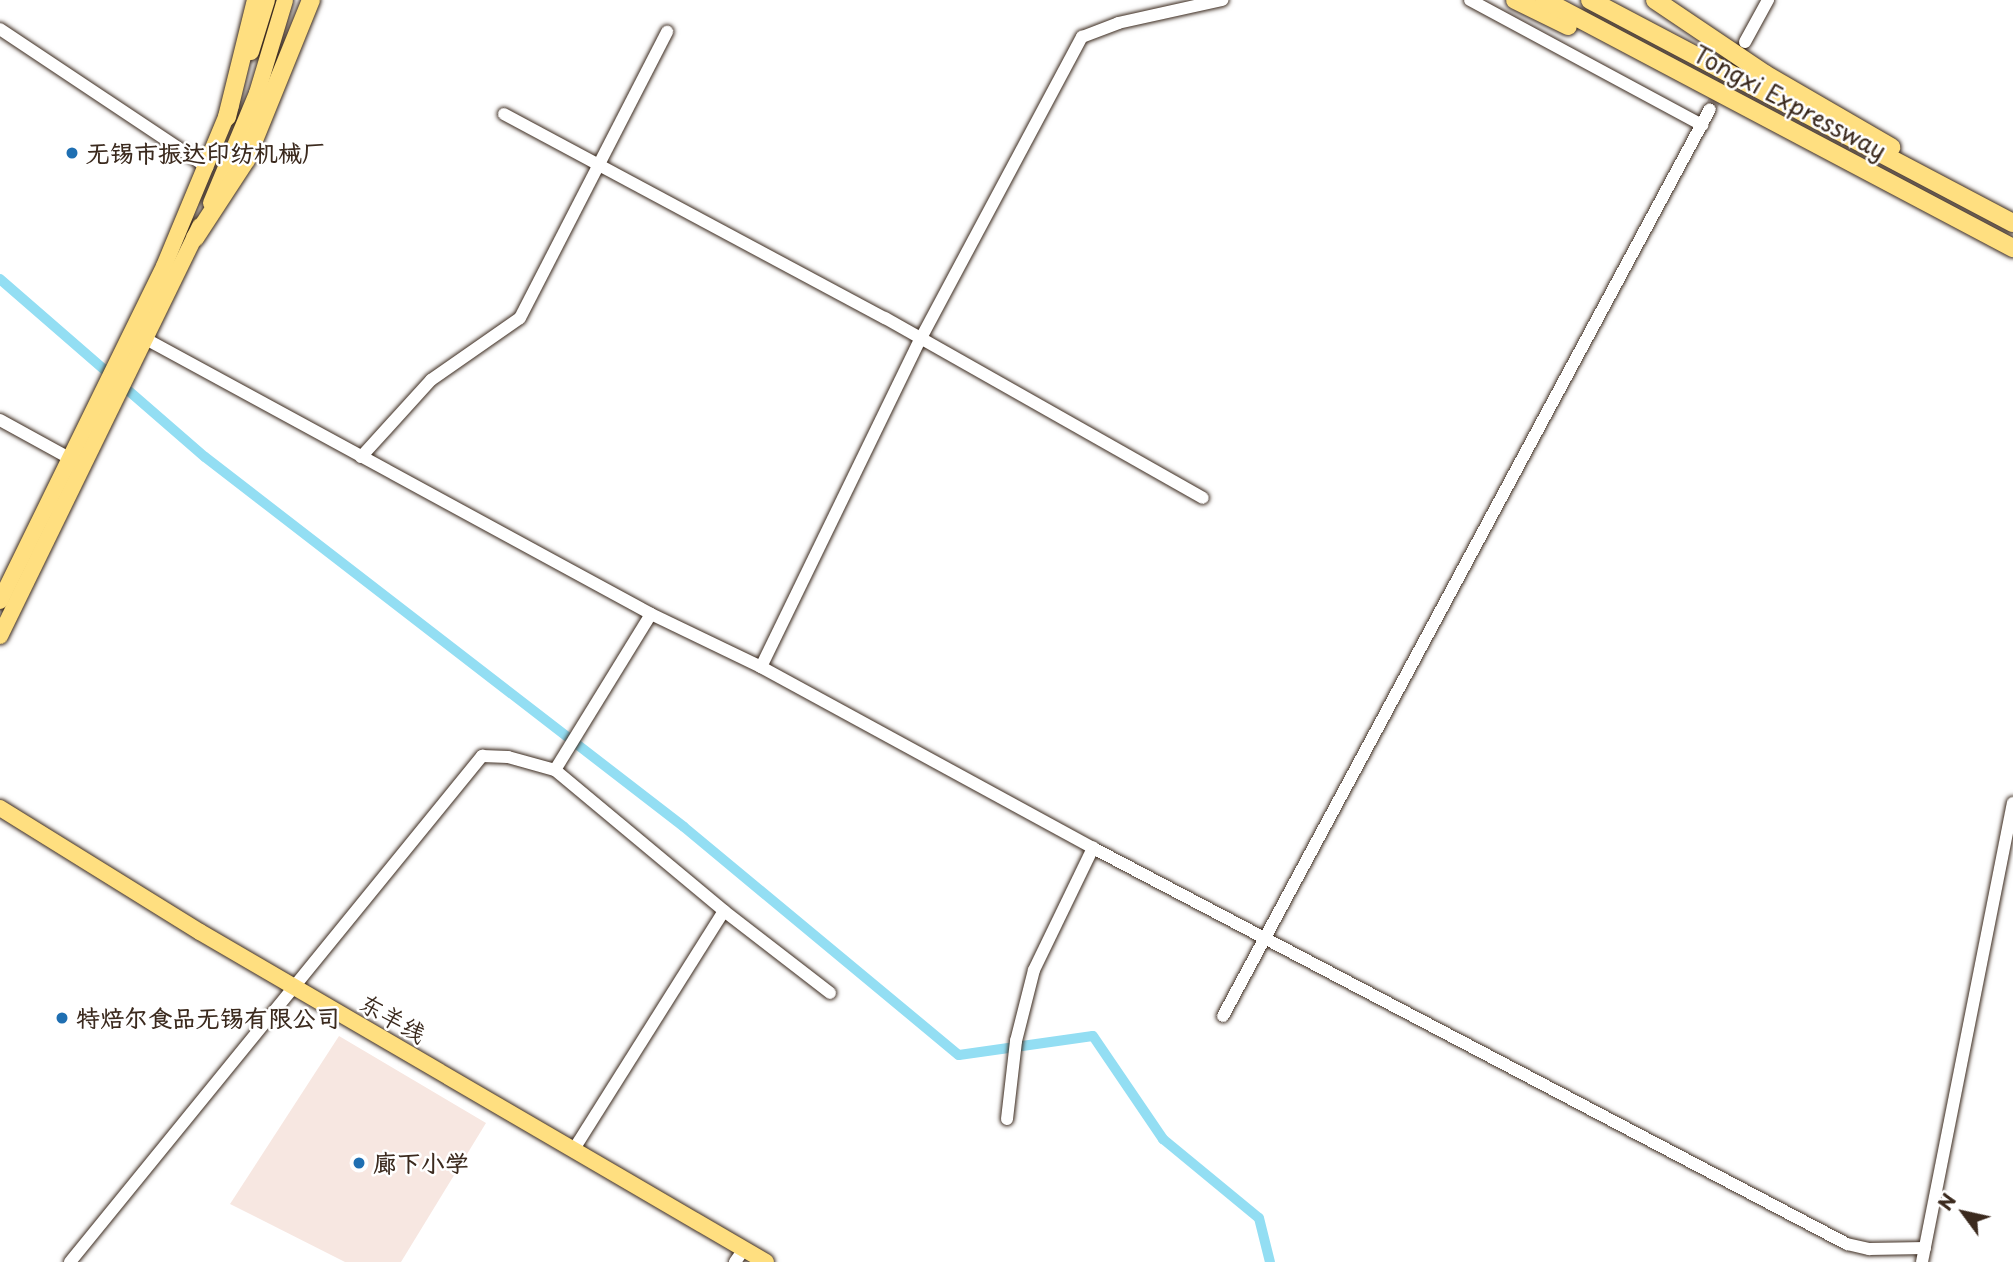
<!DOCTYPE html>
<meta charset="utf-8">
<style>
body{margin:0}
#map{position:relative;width:2013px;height:1262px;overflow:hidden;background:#fff;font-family:"Playpen Sans","LXGW WenKai TC",sans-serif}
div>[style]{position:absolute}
.built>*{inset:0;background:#f7e7e1}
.canal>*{height:10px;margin:-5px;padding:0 5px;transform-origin:5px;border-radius:5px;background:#93def3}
.minor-tunnel>*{height:12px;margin-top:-6px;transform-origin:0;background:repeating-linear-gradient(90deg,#d8d4d2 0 12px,transparent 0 18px)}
.roads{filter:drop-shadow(0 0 2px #3b2a1e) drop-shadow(0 0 2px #3b2a1e)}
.minor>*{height:12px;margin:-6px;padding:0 6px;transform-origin:6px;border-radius:6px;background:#fff}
.major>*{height:16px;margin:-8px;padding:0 8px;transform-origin:8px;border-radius:8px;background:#ffdf80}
.highway>*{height:18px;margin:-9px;padding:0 9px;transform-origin:9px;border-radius:9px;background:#ffdf80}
.dots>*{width:19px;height:19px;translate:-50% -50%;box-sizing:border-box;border:4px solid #fff;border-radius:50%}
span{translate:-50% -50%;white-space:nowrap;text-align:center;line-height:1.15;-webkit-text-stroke:5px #fff;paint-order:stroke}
.street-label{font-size:24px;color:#3b2a1e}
.poi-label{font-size:24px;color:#3b2a1e;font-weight:700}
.left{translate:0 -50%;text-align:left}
.north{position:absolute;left:1929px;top:1178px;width:70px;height:70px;-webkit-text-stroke:5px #fff;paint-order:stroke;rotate:303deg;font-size:19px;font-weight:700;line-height:28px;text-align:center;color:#3b2a1e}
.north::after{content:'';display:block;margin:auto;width:24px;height:32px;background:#3b2a1e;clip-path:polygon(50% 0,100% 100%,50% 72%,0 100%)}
</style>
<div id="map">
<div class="built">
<div style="clip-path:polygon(339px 1036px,486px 1123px,401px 1262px,345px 1262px,230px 1204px)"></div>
</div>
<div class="canal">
<div style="left:0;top:279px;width:271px;rotate:41deg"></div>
<div style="left:205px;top:457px;width:605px;rotate:37.68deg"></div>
<div style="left:684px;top:827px;width:357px;rotate:39.7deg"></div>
<div style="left:959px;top:1055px;width:135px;rotate:-8.1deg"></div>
<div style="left:1093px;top:1036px;width:125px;rotate:55.8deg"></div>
<div style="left:1163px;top:1139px;width:124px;rotate:39.5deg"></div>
<div style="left:1259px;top:1218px;width:45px;rotate:76deg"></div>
</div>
<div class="minor-tunnel">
<div style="left:1710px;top:109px;width:76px;rotate:-62.4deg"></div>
</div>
<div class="roads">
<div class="minor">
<div style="left:1470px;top:0;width:264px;rotate:28.3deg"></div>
<div style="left:0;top:29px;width:249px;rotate:33.7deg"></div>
<div style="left:1745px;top:42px;width:48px;rotate:-61.3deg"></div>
<div style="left:504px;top:114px;width:432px;rotate:28.2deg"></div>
<div style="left:885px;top:318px;width:365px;rotate:29.5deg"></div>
<div style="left:144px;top:338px;width:577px;rotate:28.56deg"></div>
<div style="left:651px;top:614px;width:122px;rotate:25.7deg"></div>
<div style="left:761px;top:667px;width:378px;rotate:28.6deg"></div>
<div style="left:1093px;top:848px;width:852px;rotate:27.71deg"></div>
<div style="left:1847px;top:1244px;width:23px;rotate:13deg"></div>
<div style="left:1869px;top:1249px;width:56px;rotate:-1deg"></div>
<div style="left:0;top:420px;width:81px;rotate:28.8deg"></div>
<div style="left:361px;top:457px;width:104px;rotate:-47.7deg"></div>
<div style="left:431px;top:380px;width:108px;rotate:-34.9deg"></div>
<div style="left:520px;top:318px;width:322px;rotate:-62.8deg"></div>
<div style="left:761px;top:667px;width:364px;rotate:-64.1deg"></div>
<div style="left:920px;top:340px;width:344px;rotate:-61.9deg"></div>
<div style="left:1082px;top:37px;width:39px;rotate:-21deg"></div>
<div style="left:1118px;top:23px;width:107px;rotate:-12.5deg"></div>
<div style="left:555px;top:770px;width:183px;rotate:-58.4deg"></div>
<div style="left:1223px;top:1016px;width:1029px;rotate:-61.77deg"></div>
<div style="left:1007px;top:1119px;width:79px;rotate:-83.4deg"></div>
<div style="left:1016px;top:1041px;width:73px;rotate:-75.8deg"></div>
<div style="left:1034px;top:970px;width:136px;rotate:-64.2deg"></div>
<div style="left:574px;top:1149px;width:281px;rotate:-57.8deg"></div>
<div style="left:70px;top:1262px;width:653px;rotate:-50.85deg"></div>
<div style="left:482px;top:756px;width:26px;rotate:2deg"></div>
<div style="left:508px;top:757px;width:49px;rotate:15.5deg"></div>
<div style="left:555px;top:770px;width:220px;rotate:39.8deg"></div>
<div style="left:724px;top:911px;width:134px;rotate:37.7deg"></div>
<div style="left:735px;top:1262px;width:16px;rotate:-55deg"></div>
<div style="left:1922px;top:1262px;width:468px;rotate:-78.8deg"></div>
</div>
<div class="major">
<div style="left:251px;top:52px;width:54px;rotate:-72.9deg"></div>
<div style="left:211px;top:203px;width:119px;rotate:-67.3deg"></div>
<div style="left:257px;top:93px;width:97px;rotate:-73.2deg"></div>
<div style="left:0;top:601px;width:373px;rotate:-63.9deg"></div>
<div style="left:164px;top:266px;width:174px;rotate:-67.4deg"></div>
<div style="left:0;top:636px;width:456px;rotate:-64deg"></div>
<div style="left:0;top:808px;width:235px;rotate:31.8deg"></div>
<div style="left:200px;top:932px;width:655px;rotate:30.24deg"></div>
</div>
<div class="highway">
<div style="left:1515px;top:0;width:59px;rotate:26.1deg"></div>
<div style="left:1544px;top:0;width:531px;rotate:27.87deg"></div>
<div style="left:1590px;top:0;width:478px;rotate:27.8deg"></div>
<div style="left:1655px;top:0;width:133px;rotate:33.9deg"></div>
<div style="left:1765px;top:74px;width:146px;rotate:30.1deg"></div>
<div style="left:227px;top:117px;width:121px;rotate:-76.1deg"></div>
<div style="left:195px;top:238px;width:93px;rotate:-56.8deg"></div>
<div style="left:246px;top:160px;width:173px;rotate:-67.9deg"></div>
</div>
</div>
<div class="dots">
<div style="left:72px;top:153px;background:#1f6fb2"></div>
<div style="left:62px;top:1018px;background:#1f6fb2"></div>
<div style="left:359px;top:1163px;background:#1f6fb2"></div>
</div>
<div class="street-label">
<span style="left:1790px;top:102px;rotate:28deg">Tongxi Expressway</span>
<span style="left:393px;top:1018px;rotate:30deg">东羊线</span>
</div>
<div class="poi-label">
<span class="left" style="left:86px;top:153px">无锡市振达印纺机械厂</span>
<span class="left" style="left:76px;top:1018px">特焙尔食品无锡有限公司</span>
<span class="left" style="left:373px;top:1163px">廊下小学</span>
</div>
<div class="north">N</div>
</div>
